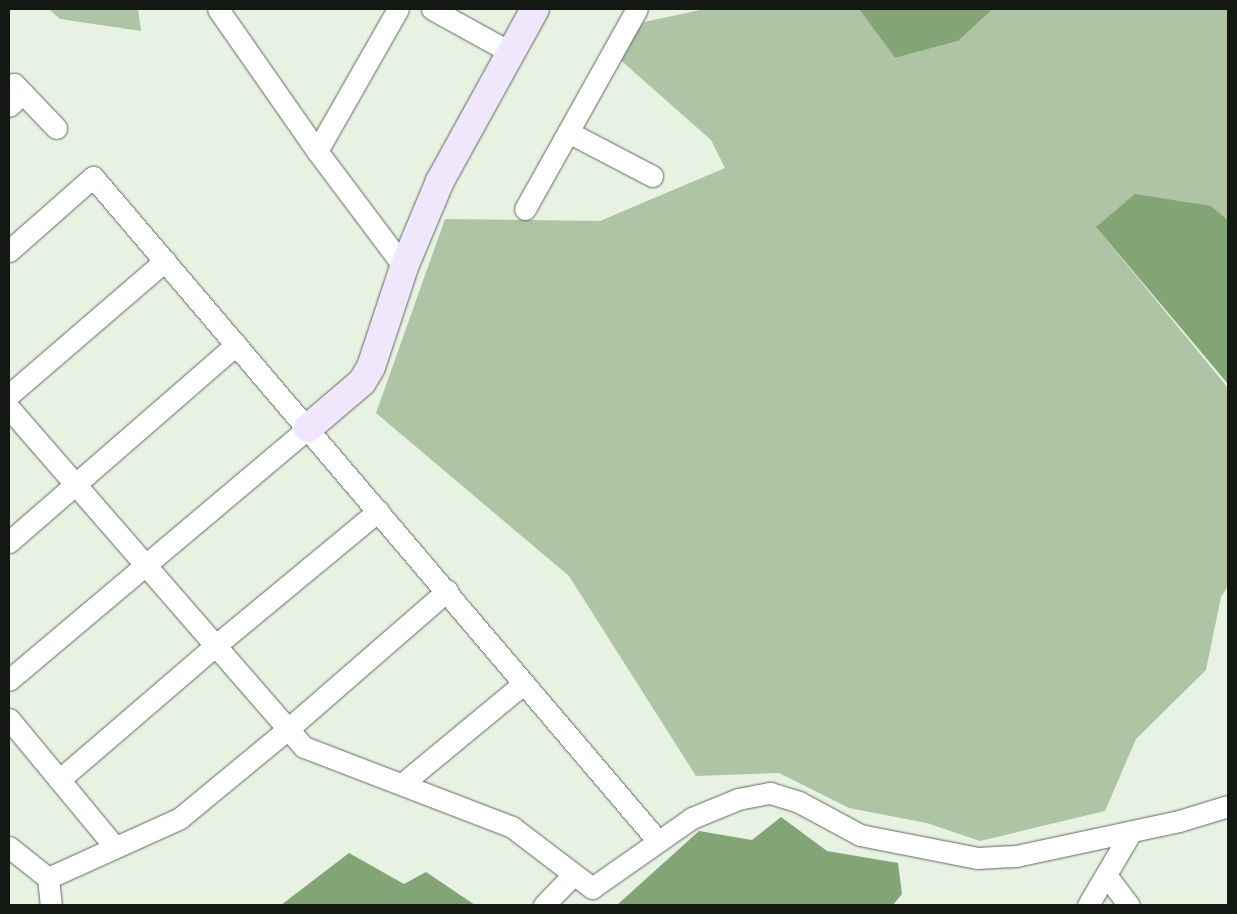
<!DOCTYPE html>
<style>
body{margin:0}
#map{position:relative;width:1237px;height:914px;overflow:hidden;background:#e7f2e3;font-family:"Exo 2",sans-serif}
div>[style]{position:absolute}
.green>*{inset:0;background:#aec4a5}
.water>*{inset:0;background:#83a576}
.roads{filter:drop-shadow(0 0 1px #5e685b) drop-shadow(0 0 1px #5e685b)}
.street>*{height:21px;margin:-10.5px;padding:0 10.5px;transform-origin:10.5px;border-radius:10.5px;background:#fff}
.secondary>*{height:28px;margin:-14px;padding:0 14px;transform-origin:14px;border-radius:14px;background:#f1e7fd}
span{translate:-50% -50%;white-space:nowrap;text-align:center;line-height:1.15;-webkit-text-stroke:5px #f5fff2;paint-order:stroke}
.frame{position:absolute;inset:0;border:10px solid #141813;pointer-events:none}
</style>
<div id="map">
<div class="green">
<div style="clip-path:polygon(49px 9px,138px 9px,141px 31px,60px 19px)"></div>
<div style="clip-path:polygon(705px 9px,859px 9px,895px 58px,958px 41px,993px 9px,1228px 9px,1228px 220px,1211px 206px,1096px 227px,1228px 388px,1228px 586px,1221px 597px,1206px 670px,1136px 739px,1105px 811px,980px 841px,927px 823px,849px 808px,779px 773px,696px 776px,569px 576px,376px 413px,445px 219px,600px 221px,725px 168px,711px 140px,617px 57px,644px 22px)"></div>
</div>
<div class="water">
<div style="clip-path:polygon(859px 9px,993px 9px,958px 41px,895px 58px)"></div>
<div style="clip-path:polygon(1135px 194px,1211px 206px,1228px 220px,1228px 384px,1096px 227px)"></div>
<div style="clip-path:polygon(781px 817px,827px 851px,898px 863px,902px 894px,893px 905px,617px 905px,699px 831px,752px 840px)"></div>
<div style="clip-path:polygon(349px 853px,404px 884px,426px 872px,475px 905px,281px 905px)"></div>
</div>
<div class="roads">
<div class="street">
<div style="left:218px;top:9px;width:173px;rotate:55.1deg"></div>
<div style="left:317px;top:151px;width:145px;rotate:53.1deg"></div>
<div style="left:432px;top:9px;width:89px;rotate:28.9deg"></div>
<div style="left:9px;top:85px;width:5px;rotate:-11deg"></div>
<div style="left:14px;top:84px;width:61px;rotate:46.3deg"></div>
<div style="left:9px;top:106px;width:19px;rotate:-43deg"></div>
<div style="left:568px;top:132px;width:95px;rotate:27.6deg"></div>
<div style="left:317px;top:151px;width:163px;rotate:-60.3deg"></div>
<div style="left:525px;top:209px;width:229px;rotate:-60.8deg"></div>
<div style="left:9px;top:251px;width:112px;rotate:-41.4deg"></div>
<div style="left:93px;top:177px;width:870px;rotate:49.61deg"></div>
<div style="left:9px;top:395px;width:206px;rotate:-40.7deg"></div>
<div style="left:9px;top:408px;width:449px;rotate:49deg"></div>
<div style="left:304px;top:747px;width:223px;rotate:21deg"></div>
<div style="left:512px;top:827px;width:101px;rotate:37.3deg"></div>
<div style="left:592px;top:888px;width:122px;rotate:-35deg"></div>
<div style="left:692px;top:818px;width:50px;rotate:-22.4deg"></div>
<div style="left:738px;top:799px;width:33px;rotate:-11deg"></div>
<div style="left:770px;top:793px;width:30px;rotate:17deg"></div>
<div style="left:799px;top:802px;width:69px;rotate:28.4deg"></div>
<div style="left:860px;top:835px;width:119px;rotate:11.1deg"></div>
<div style="left:977px;top:858px;width:39px;rotate:-3deg"></div>
<div style="left:1016px;top:856px;width:167px;rotate:-12.1deg"></div>
<div style="left:1179px;top:821px;width:51px;rotate:-17deg"></div>
<div style="left:9px;top:542px;width:301px;rotate:-41deg"></div>
<div style="left:9px;top:680px;width:391px;rotate:-40.1deg"></div>
<div style="left:9px;top:719px;width:166px;rotate:50.4deg"></div>
<div style="left:59px;top:780px;width:206px;rotate:-40.7deg"></div>
<div style="left:215px;top:646px;width:212px;rotate:-39.6deg"></div>
<div style="left:402px;top:784px;width:158px;rotate:-39.6deg"></div>
<div style="left:9px;top:847px;width:50px;rotate:38.5deg"></div>
<div style="left:48px;top:878px;width:27px;rotate:84deg"></div>
<div style="left:1106px;top:875px;width:38px;rotate:53deg"></div>
<div style="left:48px;top:878px;width:145px;rotate:-24.4deg"></div>
<div style="left:180px;top:818px;width:140px;rotate:-39.5deg"></div>
<div style="left:288px;top:729px;width:211px;rotate:-41deg"></div>
<div style="left:544px;top:905px;width:42px;rotate:-46deg"></div>
<div style="left:1088px;top:905px;width:85px;rotate:-59.5deg"></div>
</div>
<div class="secondary">
<div style="left:308px;top:428px;width:71px;rotate:-40.4deg"></div>
<div style="left:362px;top:382px;width:17px;rotate:-59deg"></div>
<div style="left:371px;top:367px;width:105px;rotate:-71.7deg"></div>
<div style="left:404px;top:267px;width:93px;rotate:-67.3deg"></div>
<div style="left:440px;top:181px;width:196px;rotate:-61.1deg"></div>
</div>
</div>
<div class="frame"></div>
</div>
